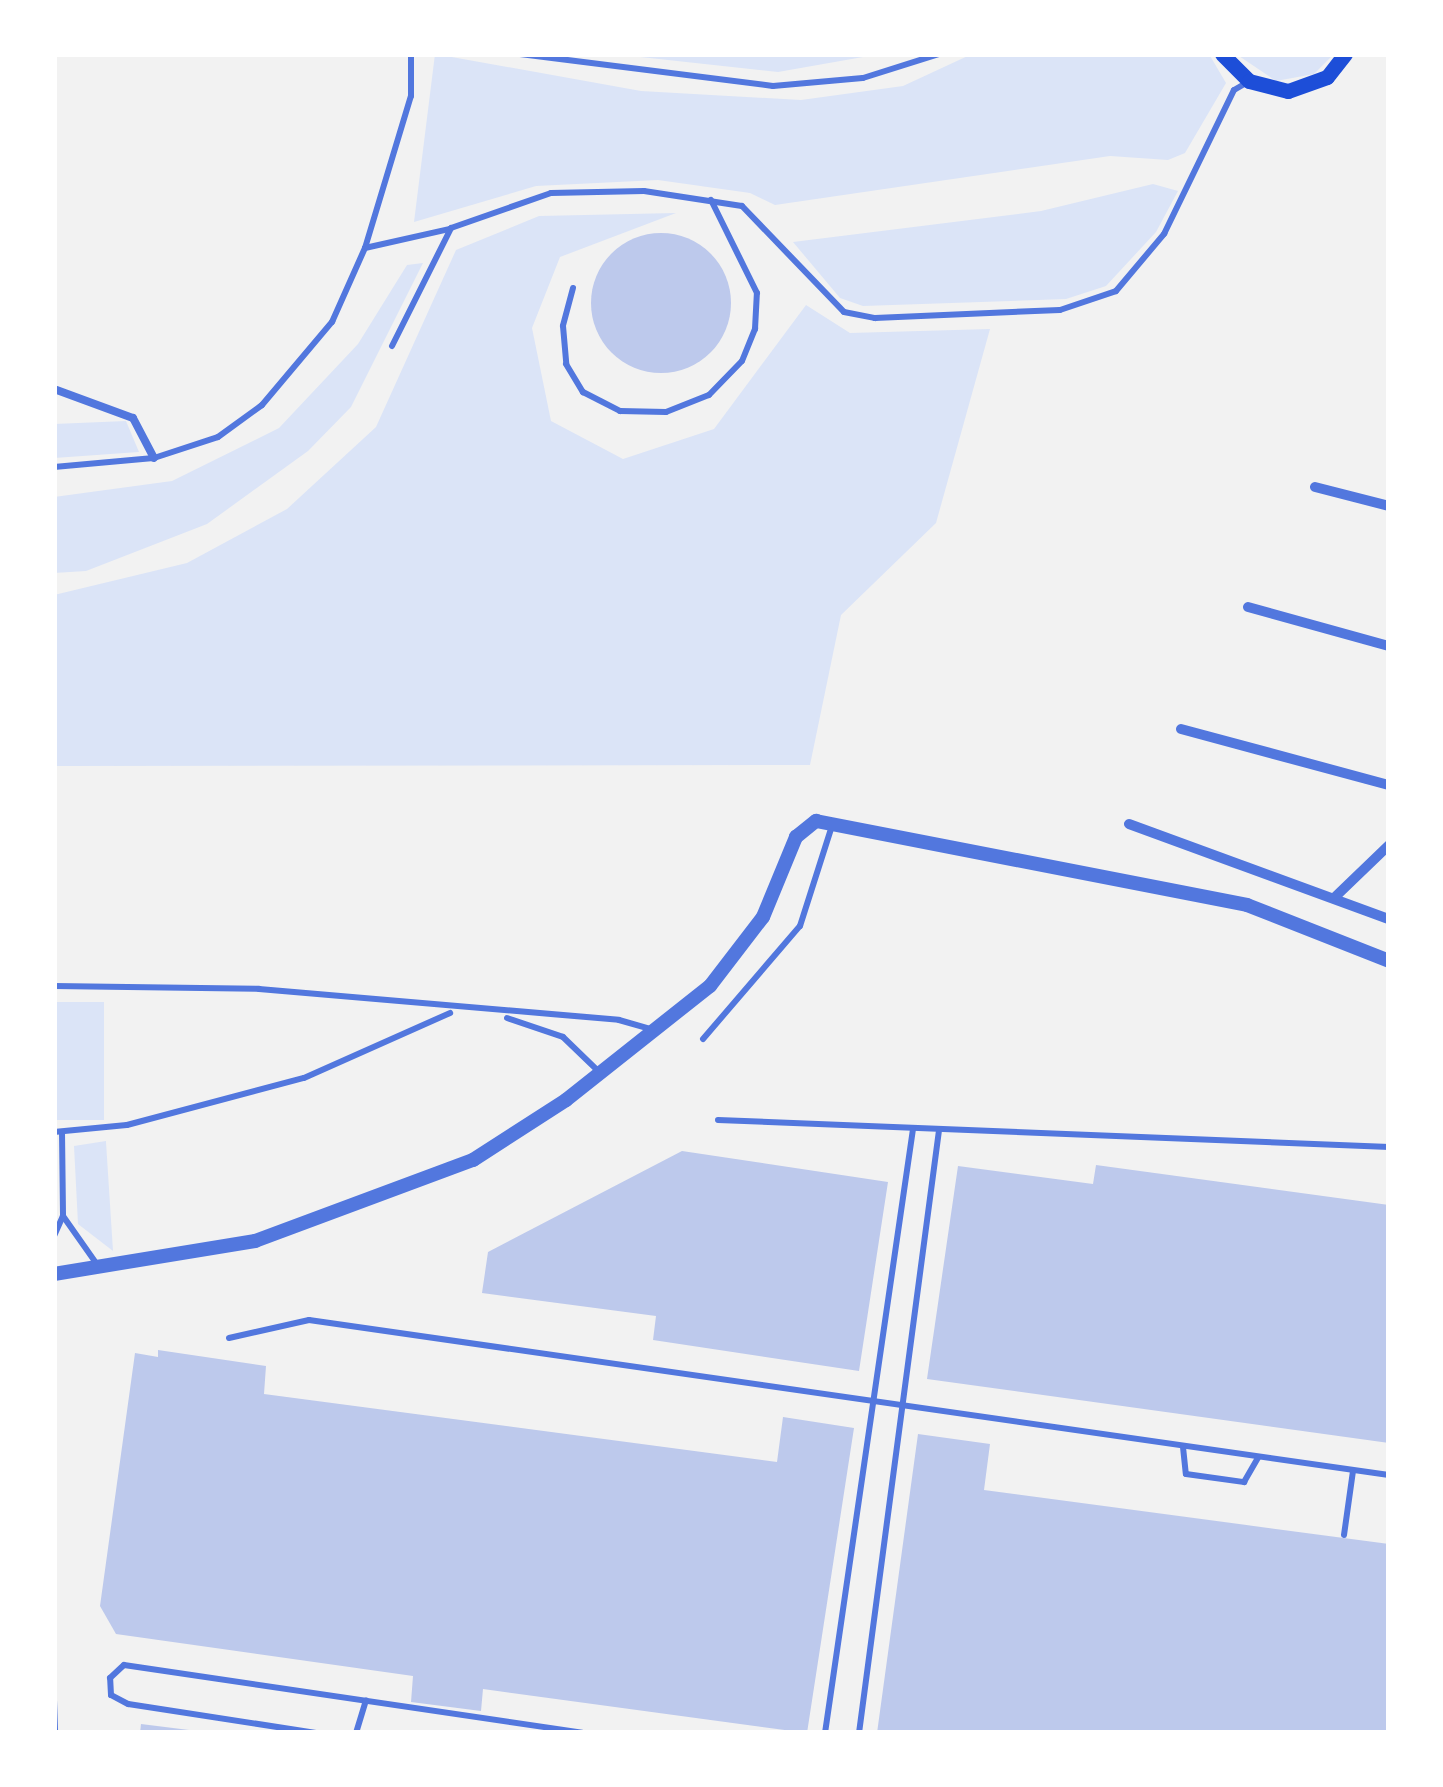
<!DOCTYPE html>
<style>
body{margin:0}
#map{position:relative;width:1443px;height:1787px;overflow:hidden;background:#f2f2f2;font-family:"Asap Condensed",sans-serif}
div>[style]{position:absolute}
.green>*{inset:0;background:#dbe4f7;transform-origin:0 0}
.building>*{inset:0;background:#bdc9ec}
.round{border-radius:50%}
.service>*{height:6px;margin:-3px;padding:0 3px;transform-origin:3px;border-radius:3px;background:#5277de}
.pedestrian>*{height:8px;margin:-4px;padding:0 4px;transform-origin:4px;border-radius:4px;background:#5277de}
.minor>*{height:10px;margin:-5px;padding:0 5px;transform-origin:5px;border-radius:5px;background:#5277de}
.tertiary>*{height:14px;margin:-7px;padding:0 7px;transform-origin:7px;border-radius:7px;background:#5277de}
.secondary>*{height:15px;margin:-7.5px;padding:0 7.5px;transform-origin:7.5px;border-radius:7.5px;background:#1d4ed8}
span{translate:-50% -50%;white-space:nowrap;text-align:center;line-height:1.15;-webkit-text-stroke:12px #fff;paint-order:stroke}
.frame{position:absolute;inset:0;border:57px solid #fff;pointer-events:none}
</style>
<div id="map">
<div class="green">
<div style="clip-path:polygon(435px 54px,641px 91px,801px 100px,903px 86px,972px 54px,1209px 54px,1226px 83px,1185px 153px,1168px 160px,1110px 156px,775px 205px,750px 193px,658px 180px,536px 186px,414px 222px)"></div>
<div style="clip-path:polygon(613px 54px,880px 54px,778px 72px)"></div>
<div style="clip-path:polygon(1236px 54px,1334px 54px,1314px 74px,1276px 81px)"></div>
<div style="clip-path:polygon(1153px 184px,1178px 191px,1156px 232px,1106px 286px,1066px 299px,863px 306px,840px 298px,793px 242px,1041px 211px)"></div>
<div style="clip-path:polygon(676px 213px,560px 257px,532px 328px,551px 421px,623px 459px,714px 429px,806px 305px,850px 333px,990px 329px,936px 523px,841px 615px,810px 765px,54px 766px,54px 595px,187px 563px,287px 509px,376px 427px,456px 250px,539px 216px)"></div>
<div style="clip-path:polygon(423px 263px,351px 407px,308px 451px,207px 524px,86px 571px,54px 573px,54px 497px,172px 481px,279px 428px,358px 344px,407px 265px)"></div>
<div style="clip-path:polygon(126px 421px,139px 452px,54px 458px,54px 424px)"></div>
<div style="left:54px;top:1002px;width:50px;height:118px"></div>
<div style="clip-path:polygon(106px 1141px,106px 1142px,113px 1251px,78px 1224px,74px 1146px)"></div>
</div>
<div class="building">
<div class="round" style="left:591px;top:233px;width:140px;height:140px"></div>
<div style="clip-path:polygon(682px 1151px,888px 1182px,859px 1371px,653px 1340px,656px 1316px,482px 1293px,488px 1252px)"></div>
<div style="clip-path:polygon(1096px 1165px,1389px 1205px,1389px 1443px,927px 1379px,958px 1166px,1093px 1184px)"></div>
<div style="clip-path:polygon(158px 1350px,266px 1366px,264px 1394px,777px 1462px,783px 1417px,854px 1428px,807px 1733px,483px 1689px,481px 1711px,411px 1702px,413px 1676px,116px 1634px,100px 1606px,135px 1353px,158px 1357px)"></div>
<div style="clip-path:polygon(918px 1434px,990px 1444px,984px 1490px,1389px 1544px,1389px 1733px,877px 1733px)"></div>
<div style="clip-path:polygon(141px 1724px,189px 1730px,189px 1733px,140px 1733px)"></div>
</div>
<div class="service">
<div style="left:520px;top:54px;width:255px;rotate:7.2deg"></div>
<div style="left:773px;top:86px;width:90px;rotate:-5.1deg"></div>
<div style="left:863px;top:78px;width:80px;rotate:-17.5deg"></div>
<div style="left:365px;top:248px;width:86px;rotate:-12.7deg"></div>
<div style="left:573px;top:288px;width:39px;rotate:105deg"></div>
<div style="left:563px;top:326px;width:38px;rotate:85deg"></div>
<div style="left:566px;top:364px;width:33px;rotate:59deg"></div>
<div style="left:583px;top:392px;width:42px;rotate:27.2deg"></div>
<div style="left:620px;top:411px;width:46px;rotate:1.2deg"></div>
<div style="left:666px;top:412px;width:46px;rotate:-21.6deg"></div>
<div style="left:709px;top:395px;width:47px;rotate:-45.9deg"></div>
<div style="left:742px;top:361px;width:35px;rotate:-68deg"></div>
<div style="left:755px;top:329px;width:36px;rotate:-87deg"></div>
<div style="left:757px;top:293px;width:104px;rotate:-116.3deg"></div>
<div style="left:392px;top:346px;width:132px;rotate:-63.4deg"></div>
<div style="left:451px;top:228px;width:106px;rotate:-19.3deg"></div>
<div style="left:551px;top:193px;width:93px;rotate:-1.2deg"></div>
<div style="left:644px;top:191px;width:99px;rotate:8.7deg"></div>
<div style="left:742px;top:206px;width:147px;rotate:46.1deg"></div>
<div style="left:844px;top:312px;width:32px;rotate:11deg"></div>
<div style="left:875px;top:318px;width:185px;rotate:-2.5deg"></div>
<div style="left:1060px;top:310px;width:59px;rotate:-18.7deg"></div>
<div style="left:1116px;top:291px;width:75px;rotate:-49.9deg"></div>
<div style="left:1164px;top:234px;width:160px;rotate:-64.1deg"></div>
<div style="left:1234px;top:90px;width:14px;rotate:-30deg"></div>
<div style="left:54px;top:467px;width:100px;rotate:-5.1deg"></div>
<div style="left:154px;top:458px;width:67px;rotate:-18.2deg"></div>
<div style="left:218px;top:437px;width:54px;rotate:-36deg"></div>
<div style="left:262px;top:405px;width:109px;rotate:-49.9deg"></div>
<div style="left:332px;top:322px;width:81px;rotate:-66deg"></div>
<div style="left:365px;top:248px;width:159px;rotate:-73.2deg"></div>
<div style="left:411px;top:96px;width:42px;rotate:-90deg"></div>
<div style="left:54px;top:986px;width:205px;rotate:0.8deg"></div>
<div style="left:259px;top:989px;width:361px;rotate:4.9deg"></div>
<div style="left:619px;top:1020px;width:35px;rotate:16deg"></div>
<div style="left:507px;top:1018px;width:59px;rotate:18.7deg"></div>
<div style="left:563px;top:1037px;width:47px;rotate:44.1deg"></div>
<div style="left:703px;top:1039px;width:149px;rotate:-49.4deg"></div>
<div style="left:800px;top:926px;width:105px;rotate:-72.3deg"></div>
<div style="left:718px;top:1120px;width:672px;rotate:2.3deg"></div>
<div style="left:54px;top:1132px;width:73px;rotate:-5.5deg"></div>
<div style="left:127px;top:1125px;width:183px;rotate:-14.9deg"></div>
<div style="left:304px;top:1078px;width:160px;rotate:-24deg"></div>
<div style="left:62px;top:1132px;width:84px;rotate:89.3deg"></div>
<div style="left:63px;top:1216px;width:57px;rotate:54.9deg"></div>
<div style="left:54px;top:1236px;width:22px;rotate:-66deg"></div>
<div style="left:229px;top:1338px;width:82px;rotate:-12.7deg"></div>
<div style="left:309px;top:1320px;width:1091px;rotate:8.17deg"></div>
<div style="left:1183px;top:1447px;width:27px;rotate:84deg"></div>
<div style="left:1186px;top:1474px;width:59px;rotate:7.9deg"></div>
<div style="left:1244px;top:1482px;width:28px;rotate:-60deg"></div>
<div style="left:1344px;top:1535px;width:65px;rotate:-82deg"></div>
<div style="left:54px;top:1700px;width:33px;rotate:88deg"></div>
<div style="left:316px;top:1733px;width:190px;rotate:-171.2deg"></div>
<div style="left:128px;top:1704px;width:19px;rotate:-152deg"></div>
<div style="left:111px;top:1695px;width:17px;rotate:-93deg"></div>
<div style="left:110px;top:1678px;width:19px;rotate:-43deg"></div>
<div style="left:124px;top:1665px;width:463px;rotate:8.4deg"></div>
<div style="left:356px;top:1733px;width:34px;rotate:-73deg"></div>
<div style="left:825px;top:1733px;width:610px;rotate:-81.71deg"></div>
<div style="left:859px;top:1733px;width:608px;rotate:-82.44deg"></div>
</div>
<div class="pedestrian">
<div style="left:54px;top:389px;width:84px;rotate:20.2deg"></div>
<div style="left:133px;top:418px;width:45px;rotate:62.3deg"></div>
</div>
<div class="minor">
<div style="left:1315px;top:487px;width:76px;rotate:14.4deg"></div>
<div style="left:1248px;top:607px;width:146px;rotate:15.5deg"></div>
<div style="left:1181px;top:729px;width:215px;rotate:15.1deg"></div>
<div style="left:1129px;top:824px;width:277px;rotate:20.1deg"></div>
<div style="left:1335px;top:897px;width:75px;rotate:-43.9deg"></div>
</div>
<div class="tertiary">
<div style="left:54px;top:1274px;width:204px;rotate:-9.3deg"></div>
<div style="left:255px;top:1241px;width:233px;rotate:-20.4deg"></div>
<div style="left:473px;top:1160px;width:111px;rotate:-32.8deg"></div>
<div style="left:566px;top:1100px;width:184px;rotate:-38.4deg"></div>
<div style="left:710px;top:986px;width:87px;rotate:-52.5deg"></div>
<div style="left:763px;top:917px;width:87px;rotate:-67.6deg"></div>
<div style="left:796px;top:837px;width:26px;rotate:-39deg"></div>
<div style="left:816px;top:821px;width:439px;rotate:11deg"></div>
<div style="left:1247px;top:905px;width:153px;rotate:21.5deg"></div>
</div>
<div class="secondary">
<div style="left:1222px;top:54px;width:38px;rotate:45deg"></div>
<div style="left:1249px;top:81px;width:40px;rotate:14.4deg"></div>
<div style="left:1288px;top:91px;width:41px;rotate:-19.7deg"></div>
<div style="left:1327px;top:77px;width:29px;rotate:-52deg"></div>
</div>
<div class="frame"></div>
</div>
